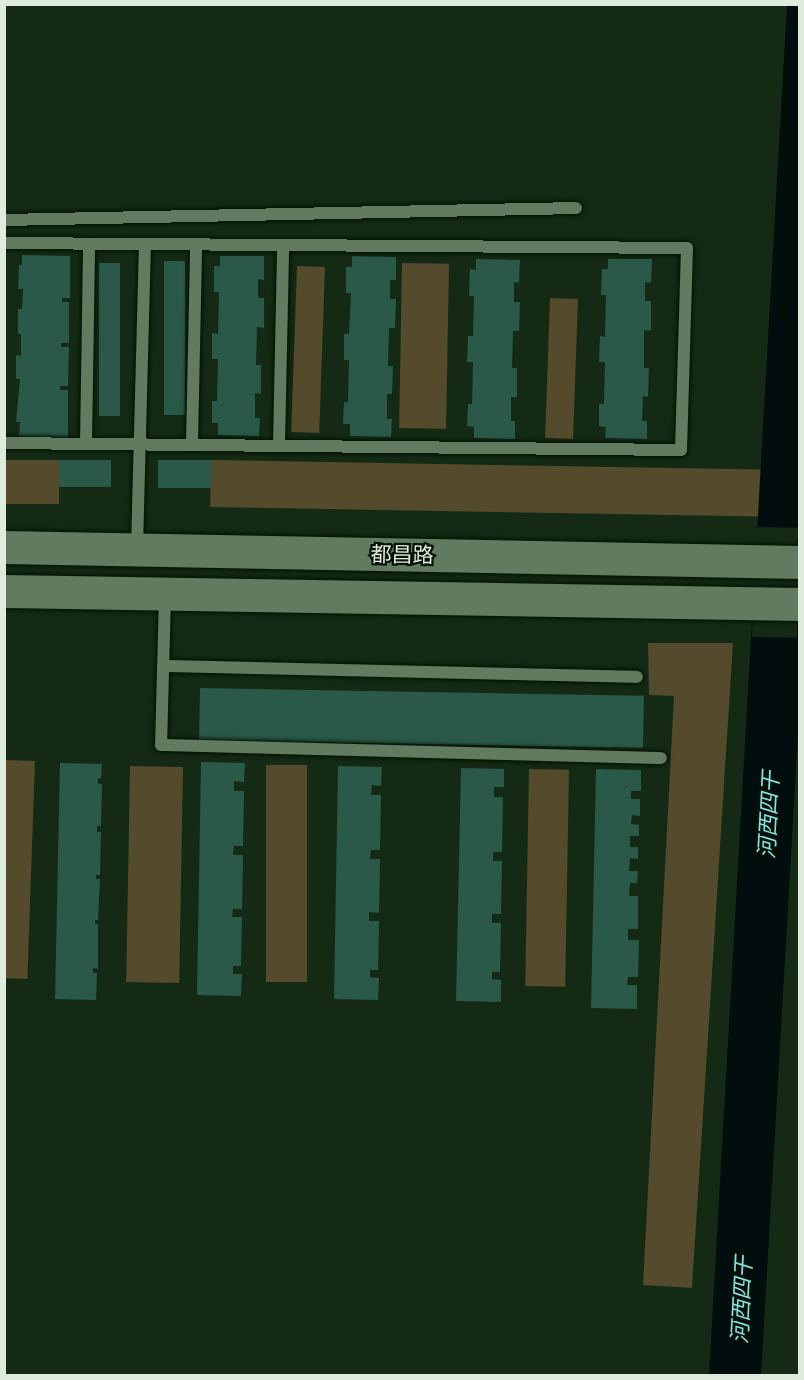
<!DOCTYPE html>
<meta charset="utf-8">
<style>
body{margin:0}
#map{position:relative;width:804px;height:1380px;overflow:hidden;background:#142a14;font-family:Cabin,"Noto Sans SC",sans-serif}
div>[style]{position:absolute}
.green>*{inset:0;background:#534b2c;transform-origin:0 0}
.water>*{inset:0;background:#010e0d}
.pier>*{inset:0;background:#142a14;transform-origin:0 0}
.building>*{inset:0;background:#2a5949;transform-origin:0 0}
.roads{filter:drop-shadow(0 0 2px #001201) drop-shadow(0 0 2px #001201)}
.lane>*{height:12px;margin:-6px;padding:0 6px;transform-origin:6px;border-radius:6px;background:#617a60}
.secondary>*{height:33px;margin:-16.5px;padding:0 16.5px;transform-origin:16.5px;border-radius:16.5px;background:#617a60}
span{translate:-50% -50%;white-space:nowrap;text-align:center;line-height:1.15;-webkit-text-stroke:4.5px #071007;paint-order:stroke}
.street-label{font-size:21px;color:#deecdd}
.water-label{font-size:22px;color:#83e1df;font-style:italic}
.frame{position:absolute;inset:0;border:6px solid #deecdd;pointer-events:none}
</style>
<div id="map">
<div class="green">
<div style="left:402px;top:263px;width:47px;height:165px;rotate:1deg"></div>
<div style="left:297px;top:266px;width:28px;height:166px;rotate:2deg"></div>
<div style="left:550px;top:298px;width:28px;height:140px;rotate:2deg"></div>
<div style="left:5px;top:460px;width:54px;height:44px"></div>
<div style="left:211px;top:460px;width:550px;height:47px;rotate:1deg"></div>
<div style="clip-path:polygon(648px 643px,733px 643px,692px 1288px,643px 1285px,674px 696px,649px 695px)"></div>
<div style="left:5px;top:760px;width:30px;height:218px;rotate:2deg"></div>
<div style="left:266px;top:765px;width:41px;height:217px"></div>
<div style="left:130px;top:766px;width:53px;height:216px;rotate:1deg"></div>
<div style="left:529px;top:769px;width:40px;height:217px;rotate:1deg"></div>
</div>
<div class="water">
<div style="clip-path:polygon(787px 5px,799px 5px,800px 698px,761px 1375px,709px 1376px)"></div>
</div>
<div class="pier">
<div style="left:754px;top:527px;width:45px;height:110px;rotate:1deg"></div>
</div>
<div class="building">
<div style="clip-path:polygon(22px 255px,70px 256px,70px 298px,62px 298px,62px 302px,69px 302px,69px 343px,61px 343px,61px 347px,69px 347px,68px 386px,60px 386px,60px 390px,68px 390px,68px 438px,19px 437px,20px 422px,16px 422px,20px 379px,16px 379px,16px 355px,21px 356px,21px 334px,18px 334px,18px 309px,22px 309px,23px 289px,18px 289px,19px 265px,22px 265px)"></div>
<div style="clip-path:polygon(220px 256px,264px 256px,264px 280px,258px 279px,258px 298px,264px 298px,264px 328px,257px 327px,256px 365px,261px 365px,261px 394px,255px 393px,255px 418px,260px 418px,259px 436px,218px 435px,218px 423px,212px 423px,212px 401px,217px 401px,218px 359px,212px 359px,212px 333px,218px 334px,219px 292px,214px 292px,214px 266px,220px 266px)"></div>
<div style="clip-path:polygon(352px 256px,396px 257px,396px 280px,390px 280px,390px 299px,396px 299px,395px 328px,389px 328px,388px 366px,393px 366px,392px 394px,387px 394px,387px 419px,392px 419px,391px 437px,350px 436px,350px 424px,343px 424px,344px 402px,348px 402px,349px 360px,344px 360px,344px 334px,349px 334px,351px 293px,346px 293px,346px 267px,352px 267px)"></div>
<div style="clip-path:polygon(476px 259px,520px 260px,519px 283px,514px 282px,514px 302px,520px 302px,519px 331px,513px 331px,512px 368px,517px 368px,517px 397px,511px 397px,511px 421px,515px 421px,515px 439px,474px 438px,474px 427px,467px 426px,468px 404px,472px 404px,473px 362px,467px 362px,468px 336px,473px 336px,474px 296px,469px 296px,470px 269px,476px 270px)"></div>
<div style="clip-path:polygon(608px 259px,652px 259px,651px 283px,645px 282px,645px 301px,651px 301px,651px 331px,644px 330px,644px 368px,649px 368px,648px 397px,643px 396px,642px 421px,647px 421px,647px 439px,605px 438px,606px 427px,599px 426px,599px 404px,604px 404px,605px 362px,599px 362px,600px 336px,605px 337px,606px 295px,601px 295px,602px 269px,608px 269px)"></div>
<div style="left:164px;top:261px;width:21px;height:154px"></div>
<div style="left:99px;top:263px;width:21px;height:153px"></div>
<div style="left:59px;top:460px;width:52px;height:27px"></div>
<div style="left:158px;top:460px;width:53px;height:28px"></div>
<div style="left:200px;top:688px;width:444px;height:52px;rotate:1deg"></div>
<div style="clip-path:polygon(201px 762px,245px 763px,244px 782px,234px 781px,234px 791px,244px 791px,243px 846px,234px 846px,233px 855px,243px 855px,242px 909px,233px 909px,232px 917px,242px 917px,241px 966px,233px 966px,233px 974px,242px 974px,241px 996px,197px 995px)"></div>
<div style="clip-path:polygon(60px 763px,102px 764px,101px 779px,98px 778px,98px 784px,102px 784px,101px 826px,97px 826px,97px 832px,101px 832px,100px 875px,96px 875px,96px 879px,100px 879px,98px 920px,95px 920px,95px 924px,98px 924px,98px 969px,93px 968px,93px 973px,97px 973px,96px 1000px,55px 999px)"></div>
<div style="clip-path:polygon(338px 766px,382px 767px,381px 786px,372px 785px,371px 795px,381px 795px,380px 850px,371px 850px,370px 859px,380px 859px,379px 913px,369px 912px,369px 921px,379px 921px,378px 970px,370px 970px,370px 977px,379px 978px,378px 1000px,334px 999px)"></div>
<div style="clip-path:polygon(461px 768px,504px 769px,504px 787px,494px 787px,494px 797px,503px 797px,502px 852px,493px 852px,493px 861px,502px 861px,501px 914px,492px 914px,492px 923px,501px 923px,500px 972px,492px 972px,492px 979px,501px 980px,501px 1002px,456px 1001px)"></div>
<div style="clip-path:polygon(596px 769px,641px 770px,641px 791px,631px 791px,631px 799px,640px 799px,640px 816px,632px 815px,631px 824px,639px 825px,639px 836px,630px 836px,630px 847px,638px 847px,638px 859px,630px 858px,629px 871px,638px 871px,637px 883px,630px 883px,629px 896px,638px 896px,638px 929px,628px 929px,628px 940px,639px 940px,638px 977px,628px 977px,627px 985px,637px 985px,637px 1009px,591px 1008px)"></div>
</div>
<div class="roads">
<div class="lane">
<div style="left:4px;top:220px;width:572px;rotate:-1.2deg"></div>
<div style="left:4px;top:243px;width:683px;rotate:0.42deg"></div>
<div style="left:687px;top:248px;width:202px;rotate:91.7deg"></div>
<div style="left:681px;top:450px;width:677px;rotate:-179.41deg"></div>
<div style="left:86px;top:443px;width:199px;rotate:-89.1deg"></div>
<div style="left:192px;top:443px;width:198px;rotate:-88.8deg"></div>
<div style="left:279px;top:444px;width:199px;rotate:-88.8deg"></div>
<div style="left:137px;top:548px;width:304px;rotate:-88.5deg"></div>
<div style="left:165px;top:595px;width:150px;rotate:91.5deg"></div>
<div style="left:161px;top:745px;width:500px;rotate:1.49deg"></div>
<div style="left:163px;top:666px;width:474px;rotate:1.3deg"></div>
</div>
<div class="secondary">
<div style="left:4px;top:547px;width:796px;rotate:1.08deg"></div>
<div style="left:4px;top:591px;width:796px;rotate:0.94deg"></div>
</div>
</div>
<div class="street-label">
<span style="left:402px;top:555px;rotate:1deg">都昌路</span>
</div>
<div class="water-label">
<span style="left:769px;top:815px;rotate:-87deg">河西四干</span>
<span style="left:742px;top:1300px;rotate:-87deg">河西四干</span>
</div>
<div class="frame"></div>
</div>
